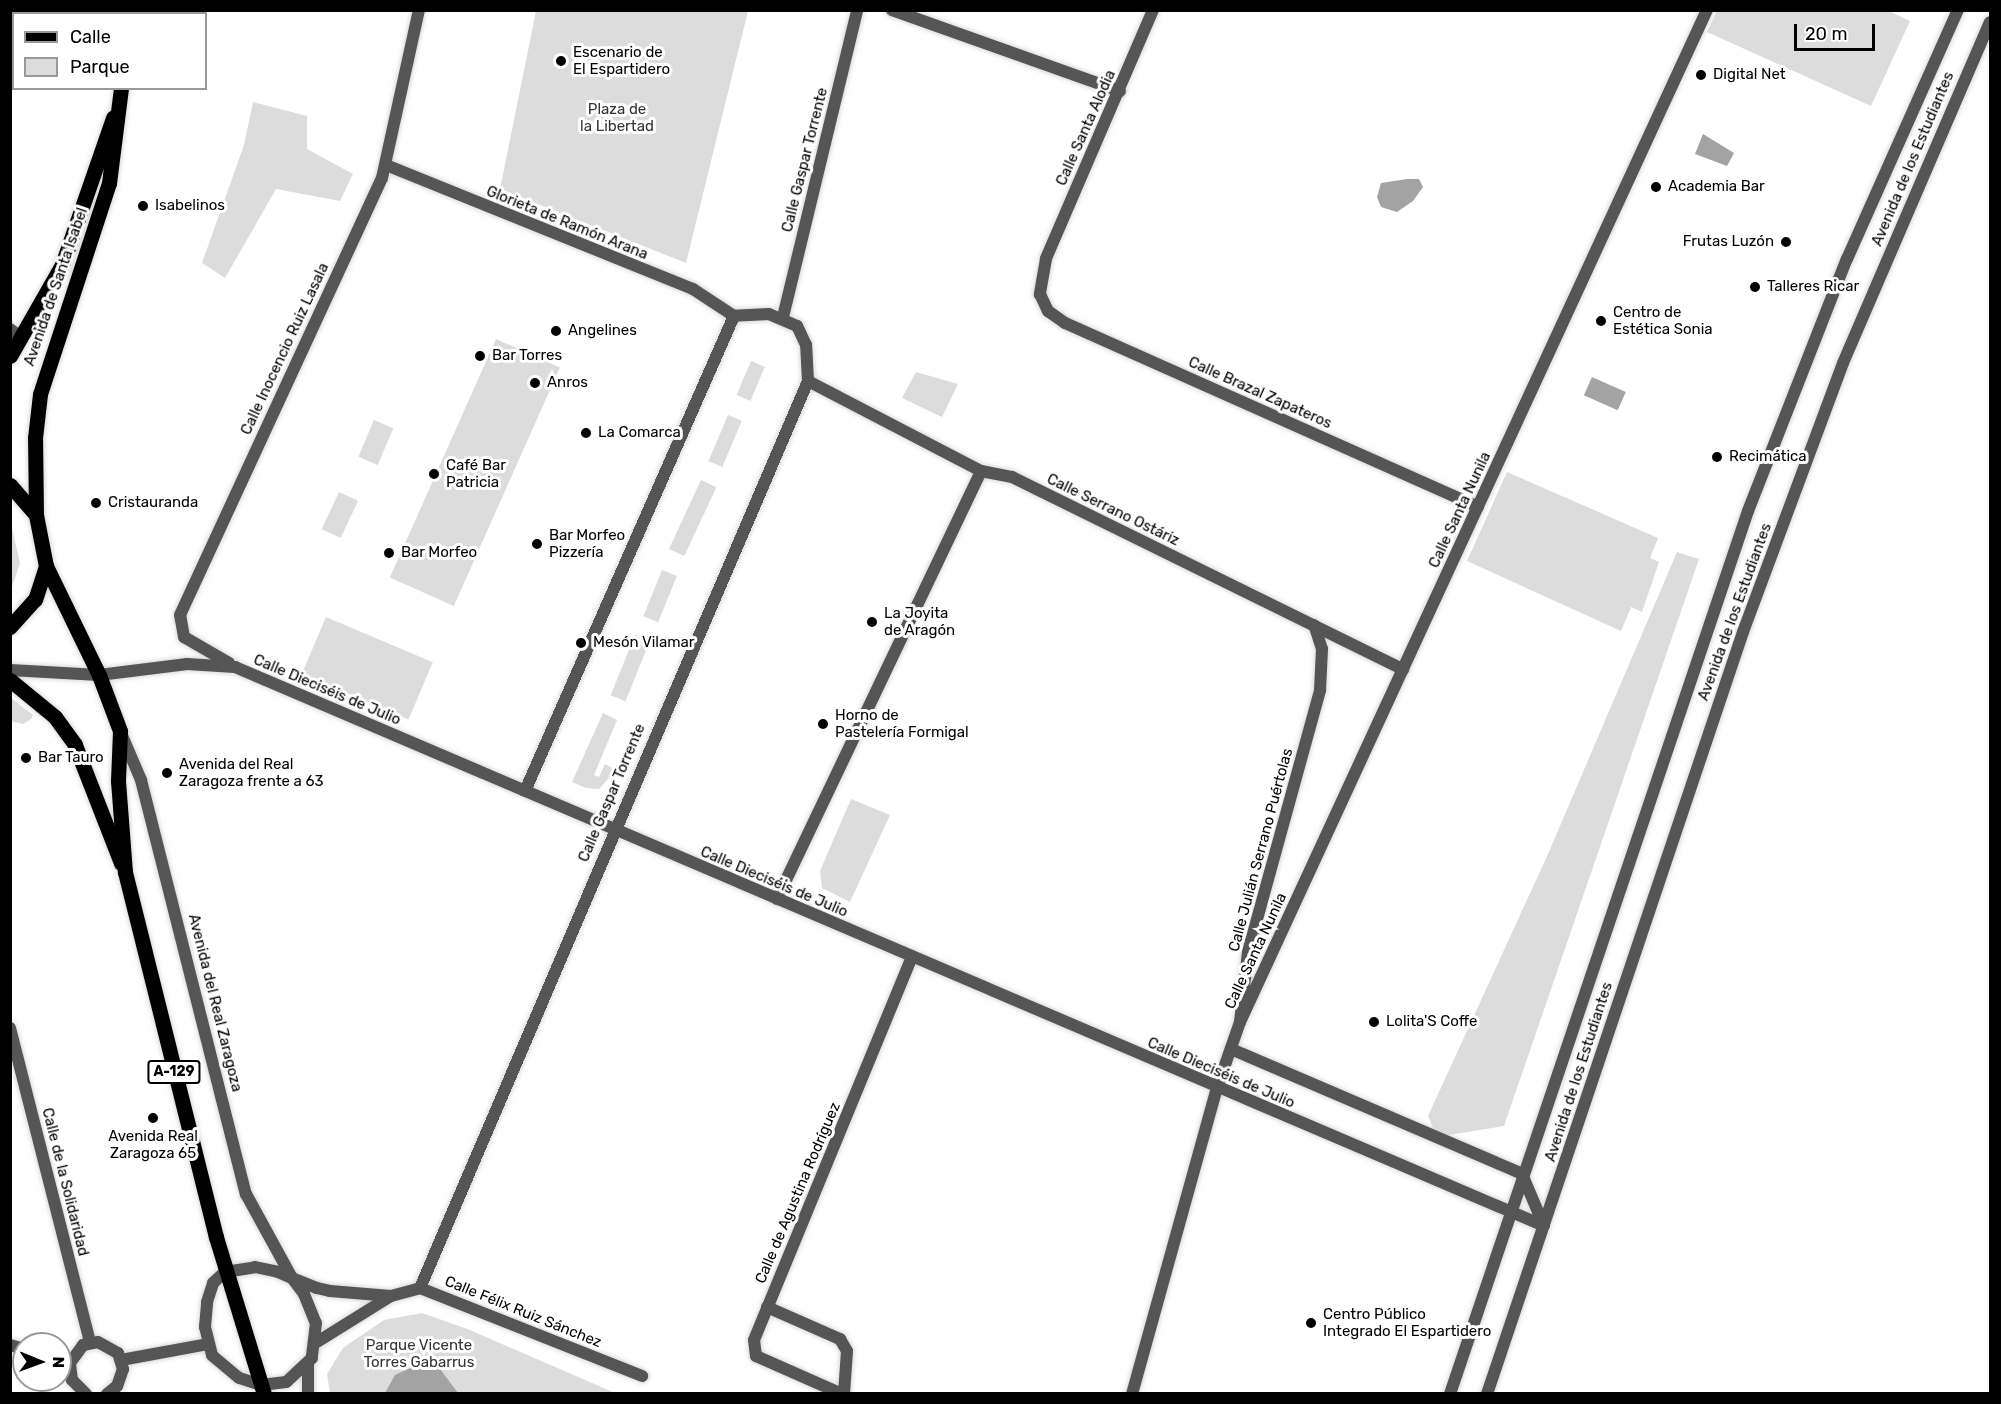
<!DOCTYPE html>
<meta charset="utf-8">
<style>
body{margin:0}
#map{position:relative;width:2001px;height:1404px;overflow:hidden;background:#fff;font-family:Rubik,sans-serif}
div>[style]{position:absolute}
.green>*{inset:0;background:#dcdcdc;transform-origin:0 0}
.water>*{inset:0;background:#a3a3a3;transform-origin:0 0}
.roads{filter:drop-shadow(0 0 2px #dbdbdb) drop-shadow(0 0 2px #dbdbdb)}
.minor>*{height:12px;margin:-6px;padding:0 6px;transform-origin:6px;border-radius:6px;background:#555}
.primary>*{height:15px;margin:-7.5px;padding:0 7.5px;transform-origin:7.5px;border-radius:7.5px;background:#000}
.dots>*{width:16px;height:16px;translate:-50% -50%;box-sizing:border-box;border:3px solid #fff;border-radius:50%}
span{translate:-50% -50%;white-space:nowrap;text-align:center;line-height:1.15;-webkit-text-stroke:6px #fff;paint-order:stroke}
.shield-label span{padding:2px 4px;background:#fff;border:2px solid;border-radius:4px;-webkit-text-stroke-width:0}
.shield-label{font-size:14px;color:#000;font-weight:700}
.poi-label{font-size:15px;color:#000}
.left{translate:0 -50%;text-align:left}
.right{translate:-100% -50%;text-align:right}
.park-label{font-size:15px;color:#333}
.street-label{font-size:15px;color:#000}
.frame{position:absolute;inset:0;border:12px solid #000;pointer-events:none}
.legend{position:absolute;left:12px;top:12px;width:195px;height:78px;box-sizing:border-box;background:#fff;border:2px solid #999;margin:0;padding:8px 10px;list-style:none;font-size:18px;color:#000}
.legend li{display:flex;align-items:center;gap:12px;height:30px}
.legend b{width:30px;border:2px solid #999}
.north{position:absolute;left:12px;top:1332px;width:60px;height:60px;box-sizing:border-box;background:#fff;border:2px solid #999;border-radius:50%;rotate:91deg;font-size:16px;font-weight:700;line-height:24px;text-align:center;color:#000}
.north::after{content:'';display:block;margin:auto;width:21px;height:27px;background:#000;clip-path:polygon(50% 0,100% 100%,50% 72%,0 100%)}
.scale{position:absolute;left:1794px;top:24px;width:81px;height:27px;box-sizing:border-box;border:3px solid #000;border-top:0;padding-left:8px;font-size:18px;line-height:21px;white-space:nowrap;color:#000;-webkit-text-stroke:4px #fff;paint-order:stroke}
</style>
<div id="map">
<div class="green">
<div style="clip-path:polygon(1887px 10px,1910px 21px,1871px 106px,1707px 32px,1717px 11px)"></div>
<div style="clip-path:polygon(536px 11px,748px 11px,686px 263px,500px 189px)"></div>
<div style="clip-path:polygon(253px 102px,307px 116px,307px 149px,353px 174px,340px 201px,276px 189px,225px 278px,202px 263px,244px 145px)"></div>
<div style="left:496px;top:339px;width:70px;height:261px;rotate:24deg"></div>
<div style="left:751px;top:361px;width:15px;height:37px;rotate:23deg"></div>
<div style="clip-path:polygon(916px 372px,958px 384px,942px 417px,902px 398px)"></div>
<div style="left:728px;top:415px;width:15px;height:50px;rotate:23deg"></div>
<div style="left:374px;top:420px;width:21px;height:40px;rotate:23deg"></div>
<div style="clip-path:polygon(1507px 472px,1658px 538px,1650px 558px,1659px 562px,1642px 612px,1631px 607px,1621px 631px,1467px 561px)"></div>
<div style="left:701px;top:480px;width:17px;height:76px;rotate:25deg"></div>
<div style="left:339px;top:492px;width:21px;height:41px;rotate:25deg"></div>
<div style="clip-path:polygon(11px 524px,20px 563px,11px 590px,10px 590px)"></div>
<div style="clip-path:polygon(1677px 552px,1699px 559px,1504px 1126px,1437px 1137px,1428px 1116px,1548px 854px)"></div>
<div style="left:662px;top:570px;width:16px;height:50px;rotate:22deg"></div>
<div style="left:326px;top:617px;width:116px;height:62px;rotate:23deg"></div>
<div style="left:635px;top:635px;width:16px;height:65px;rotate:22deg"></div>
<div style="clip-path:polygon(11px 698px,33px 715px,31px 719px,23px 724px,11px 721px)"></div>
<div style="clip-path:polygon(603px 713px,617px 720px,594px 775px,599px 777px,605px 764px,616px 770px,599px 789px,586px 788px,572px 782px)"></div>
<div style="clip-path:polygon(851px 799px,890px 815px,850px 902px,822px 888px,820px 871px)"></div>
<div style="clip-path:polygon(422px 1313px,470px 1330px,615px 1393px,330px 1393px,327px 1374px,343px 1348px,384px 1320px)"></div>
</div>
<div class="water">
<div style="clip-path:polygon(1703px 134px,1734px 153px,1727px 166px,1695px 154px)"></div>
<div style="clip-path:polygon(1407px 179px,1419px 179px,1423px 187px,1413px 201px,1397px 212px,1381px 207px,1377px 197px,1381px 183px)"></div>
<div style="left:1592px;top:377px;width:37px;height:20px;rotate:24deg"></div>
<div style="clip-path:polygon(417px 1365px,440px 1369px,458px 1393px,385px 1393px,395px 1375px)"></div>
</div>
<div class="roads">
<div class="minor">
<div style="left:892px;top:10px;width:242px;rotate:19.6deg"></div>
<div style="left:1153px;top:10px;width:271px;rotate:113.3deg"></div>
<div style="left:1046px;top:259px;width:36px;rotate:100deg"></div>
<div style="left:1040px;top:294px;width:19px;rotate:65deg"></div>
<div style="left:1048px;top:311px;width:21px;rotate:35deg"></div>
<div style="left:1065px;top:323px;width:452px;rotate:24deg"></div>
<div style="left:386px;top:165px;width:331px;rotate:22deg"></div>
<div style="left:693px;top:289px;width:49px;rotate:33.4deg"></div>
<div style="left:783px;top:317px;width:316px;rotate:-76.4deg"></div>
<div style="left:10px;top:329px;width:15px;rotate:37deg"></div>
<div style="left:808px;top:381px;width:195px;rotate:27.5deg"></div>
<div style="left:981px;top:471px;width:32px;rotate:11deg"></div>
<div style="left:1012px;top:477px;width:436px;rotate:26.2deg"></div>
<div style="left:229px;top:663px;width:52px;rotate:-150deg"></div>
<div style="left:184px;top:637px;width:22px;rotate:-100deg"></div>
<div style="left:180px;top:615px;width:481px;rotate:-65.2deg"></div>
<div style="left:382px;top:178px;width:172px;rotate:-77.6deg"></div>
<div style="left:10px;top:670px;width:89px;rotate:3.2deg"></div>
<div style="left:99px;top:675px;width:89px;rotate:-7.1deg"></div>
<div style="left:187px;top:664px;width:48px;rotate:3.6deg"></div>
<div style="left:235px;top:667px;width:1423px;rotate:23.12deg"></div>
<div style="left:120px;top:731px;width:53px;rotate:66.8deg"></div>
<div style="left:141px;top:780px;width:427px;rotate:75.8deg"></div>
<div style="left:246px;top:1194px;width:96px;rotate:61.3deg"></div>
<div style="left:292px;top:1278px;width:20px;rotate:53deg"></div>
<div style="left:304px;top:1294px;width:31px;rotate:68deg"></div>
<div style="left:316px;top:1323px;width:35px;rotate:97deg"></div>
<div style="left:312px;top:1358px;width:35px;rotate:137deg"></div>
<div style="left:286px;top:1382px;width:25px;rotate:173deg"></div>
<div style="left:261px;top:1385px;width:23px;rotate:-162deg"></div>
<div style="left:239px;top:1378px;width:35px;rotate:-140deg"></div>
<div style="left:212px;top:1355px;width:29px;rotate:-104deg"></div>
<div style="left:205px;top:1327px;width:25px;rotate:-85deg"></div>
<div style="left:207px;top:1302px;width:20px;rotate:-72deg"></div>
<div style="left:213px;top:1283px;width:16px;rotate:-43deg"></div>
<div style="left:225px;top:1272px;width:30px;rotate:-9deg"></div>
<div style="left:255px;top:1267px;width:24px;rotate:12deg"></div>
<div style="left:278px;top:1272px;width:15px;rotate:23deg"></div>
<div style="left:292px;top:1278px;width:27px;rotate:22deg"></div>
<div style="left:317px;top:1288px;width:13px;rotate:13deg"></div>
<div style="left:330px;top:1291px;width:61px;rotate:4.7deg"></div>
<div style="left:525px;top:791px;width:519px;rotate:-66.25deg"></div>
<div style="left:777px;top:899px;width:474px;rotate:-64.5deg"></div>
<div style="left:1240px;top:1022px;width:1115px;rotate:-65.23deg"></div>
<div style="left:10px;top:1028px;width:325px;rotate:75.7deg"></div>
<div style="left:1231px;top:1049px;width:317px;rotate:23.2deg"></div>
<div style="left:1522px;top:1174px;width:56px;rotate:67.1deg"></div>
<div style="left:420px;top:1288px;width:987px;rotate:-66.84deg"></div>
<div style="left:808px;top:381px;width:36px;rotate:-93deg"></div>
<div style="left:806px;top:345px;width:21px;rotate:-115deg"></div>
<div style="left:797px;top:326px;width:30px;rotate:-157deg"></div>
<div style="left:769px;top:314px;width:35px;rotate:177deg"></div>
<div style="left:767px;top:1307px;width:80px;rotate:23.7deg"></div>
<div style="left:840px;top:1339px;width:14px;rotate:60deg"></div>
<div style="left:847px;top:1351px;width:43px;rotate:94deg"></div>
<div style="left:317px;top:1342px;width:87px;rotate:-31.9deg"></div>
<div style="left:391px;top:1296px;width:30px;rotate:-15deg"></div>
<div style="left:420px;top:1288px;width:239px;rotate:21.6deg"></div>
<div style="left:10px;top:1345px;width:15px;rotate:16deg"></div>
<div style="left:121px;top:1360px;width:88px;rotate:-10.4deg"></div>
<div style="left:308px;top:1365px;width:29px;rotate:90deg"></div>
<div style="left:86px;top:1394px;width:20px;rotate:-135deg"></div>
<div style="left:72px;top:1380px;width:17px;rotate:-97deg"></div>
<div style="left:70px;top:1363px;width:22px;rotate:-54deg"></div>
<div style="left:83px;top:1345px;width:15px;rotate:-11deg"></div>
<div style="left:98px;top:1342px;width:23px;rotate:29deg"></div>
<div style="left:118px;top:1353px;width:17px;rotate:73deg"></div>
<div style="left:123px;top:1369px;width:18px;rotate:109deg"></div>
<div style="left:117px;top:1386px;width:13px;rotate:141deg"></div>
<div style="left:842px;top:1394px;width:94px;rotate:-156.2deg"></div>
<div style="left:756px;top:1356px;width:16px;rotate:-97deg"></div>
<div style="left:754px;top:1340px;width:414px;rotate:-67.6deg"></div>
<div style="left:1132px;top:1394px;width:318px;rotate:-74.5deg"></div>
<div style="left:1217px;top:1088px;width:70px;rotate:-70.8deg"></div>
<div style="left:1240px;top:1022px;width:70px;rotate:-83.5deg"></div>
<div style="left:1248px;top:952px;width:272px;rotate:-74.6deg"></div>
<div style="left:1320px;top:690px;width:41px;rotate:-87.2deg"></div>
<div style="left:1322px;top:649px;width:25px;rotate:-108deg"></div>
<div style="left:1450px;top:1394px;width:932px;rotate:-71.35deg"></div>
<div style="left:1748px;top:511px;width:271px;rotate:-68.6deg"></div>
<div style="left:1847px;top:259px;width:273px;rotate:-66deg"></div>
<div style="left:1487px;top:1394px;width:804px;rotate:-71.43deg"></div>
<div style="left:1743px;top:632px;width:287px;rotate:-69.6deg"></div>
<div style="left:1843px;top:363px;width:371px;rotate:-66.7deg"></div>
</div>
<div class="primary">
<div style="left:136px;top:14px;width:4px;rotate:-90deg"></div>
<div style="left:10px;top:356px;width:105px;rotate:-60.3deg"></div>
<div style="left:62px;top:265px;width:156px;rotate:-70.9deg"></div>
<div style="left:10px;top:485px;width:40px;rotate:49deg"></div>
<div style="left:36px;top:515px;width:52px;rotate:78.9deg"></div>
<div style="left:46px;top:566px;width:35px;rotate:108deg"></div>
<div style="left:35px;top:599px;width:38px;rotate:132deg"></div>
<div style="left:36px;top:515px;width:77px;rotate:-90.7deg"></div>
<div style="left:35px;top:438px;width:44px;rotate:-83.5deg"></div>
<div style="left:40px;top:394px;width:222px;rotate:-71.9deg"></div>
<div style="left:109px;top:183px;width:96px;rotate:-82.8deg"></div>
<div style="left:46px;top:566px;width:121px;rotate:64.1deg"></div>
<div style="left:99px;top:675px;width:60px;rotate:69.4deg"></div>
<div style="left:120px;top:731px;width:50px;rotate:92.3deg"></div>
<div style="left:118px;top:781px;width:91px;rotate:85.6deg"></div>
<div style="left:125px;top:872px;width:376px;rotate:76deg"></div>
<div style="left:216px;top:1237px;width:164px;rotate:73deg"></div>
<div style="left:10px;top:680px;width:58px;rotate:39.4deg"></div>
<div style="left:55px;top:717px;width:34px;rotate:54deg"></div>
<div style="left:75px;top:745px;width:127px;rotate:68.7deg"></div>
</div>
</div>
<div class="dots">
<div style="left:561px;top:61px;background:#000"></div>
<div style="left:1701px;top:75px;background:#000"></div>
<div style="left:1656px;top:187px;background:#000"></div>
<div style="left:143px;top:206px;background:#000"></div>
<div style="left:1786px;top:242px;background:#000"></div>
<div style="left:1755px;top:287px;background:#000"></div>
<div style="left:1601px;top:321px;background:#000"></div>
<div style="left:556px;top:331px;background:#000"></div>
<div style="left:480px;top:356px;background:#000"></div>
<div style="left:535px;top:383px;background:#000"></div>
<div style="left:586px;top:433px;background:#000"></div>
<div style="left:1717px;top:457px;background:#000"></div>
<div style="left:434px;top:474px;background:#000"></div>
<div style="left:96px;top:503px;background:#000"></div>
<div style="left:537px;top:544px;background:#000"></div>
<div style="left:389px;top:553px;background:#000"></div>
<div style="left:872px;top:622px;background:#000"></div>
<div style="left:581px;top:643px;background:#000"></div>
<div style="left:823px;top:724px;background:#000"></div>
<div style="left:26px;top:758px;background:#000"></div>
<div style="left:167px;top:773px;background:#000"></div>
<div style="left:1374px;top:1022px;background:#000"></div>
<div style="left:153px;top:1118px;background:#000"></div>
<div style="left:1311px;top:1323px;background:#000"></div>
</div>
<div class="shield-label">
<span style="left:174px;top:1072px">A-129</span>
</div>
<div class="poi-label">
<span class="left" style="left:573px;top:61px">Escenario de<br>El Espartidero</span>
<span class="left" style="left:1713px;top:75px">Digital Net</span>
<span class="left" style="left:1668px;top:187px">Academia Bar</span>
<span class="left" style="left:155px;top:206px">Isabelinos</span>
<span class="right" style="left:1774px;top:242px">Frutas Luzón</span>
<span class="left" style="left:1767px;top:287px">Talleres Ricar</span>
<span class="left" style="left:1613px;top:321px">Centro de<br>Estética Sonia</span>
<span class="left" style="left:568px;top:331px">Angelines</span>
<span class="left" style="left:492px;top:356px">Bar Torres</span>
<span class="left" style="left:547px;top:383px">Anros</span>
<span class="left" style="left:598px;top:433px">La Comarca</span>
<span class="left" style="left:1729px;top:457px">Recimática</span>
<span class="left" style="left:446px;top:474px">Café Bar<br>Patricia</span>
<span class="left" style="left:108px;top:503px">Cristauranda</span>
<span class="left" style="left:549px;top:544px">Bar Morfeo<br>Pizzería</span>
<span class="left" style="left:401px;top:553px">Bar Morfeo</span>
<span class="left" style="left:884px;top:622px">La Joyita<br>de Aragón</span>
<span class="left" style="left:593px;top:643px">Mesón Vilamar</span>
<span class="left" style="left:835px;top:724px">Horno de<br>Pastelería Formigal</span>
<span class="left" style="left:38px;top:758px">Bar Tauro</span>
<span class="left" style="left:179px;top:773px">Avenida del Real<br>Zaragoza frente a 63</span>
<span class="left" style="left:1386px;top:1022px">Lolita'S Coffe</span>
<span style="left:153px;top:1145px">Avenida Real<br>Zaragoza 65</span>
<span class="left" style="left:1323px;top:1323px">Centro Público<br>Integrado El Espartidero</span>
</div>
<div class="park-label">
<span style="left:617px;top:118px">Plaza de<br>la Libertad</span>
<span style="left:419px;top:1354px">Parque Vicente<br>Torres Gabarrus</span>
</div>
<div class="street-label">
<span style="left:1086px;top:128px;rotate:-66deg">Calle Santa Alodia</span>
<span style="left:1913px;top:159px;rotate:-67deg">Avenida de los Estudiantes</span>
<span style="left:805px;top:160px;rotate:-76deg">Calle Gaspar Torrente</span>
<span style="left:567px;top:223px;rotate:22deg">Glorieta de Ramón Arana</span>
<span style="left:56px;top:287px;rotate:-71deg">Avenida de Santa Isabel</span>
<span style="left:285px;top:349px;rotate:-65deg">Calle Inocencio Ruiz Lasala</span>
<span style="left:1260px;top:393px;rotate:24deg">Calle Brazal Zapateros</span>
<span style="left:1113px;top:510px;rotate:26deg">Calle Serrano Ostáriz</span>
<span style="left:1460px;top:510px;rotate:-65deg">Calle Santa Nunila</span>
<span style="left:1735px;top:612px;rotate:-70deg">Avenida de los Estudiantes</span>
<span style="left:327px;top:690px;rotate:23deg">Calle Dieciséis de Julio</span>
<span style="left:612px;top:793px;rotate:-67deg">Calle Gaspar Torrente</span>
<span style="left:1261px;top:850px;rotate:-75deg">Calle Julián Serrano Puértolas</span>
<span style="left:774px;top:882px;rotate:23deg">Calle Dieciséis de Julio</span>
<span style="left:1256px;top:951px;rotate:-65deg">Calle Santa Nunila</span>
<span style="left:215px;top:1003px;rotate:76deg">Avenida del Real Zaragoza</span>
<span style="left:1579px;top:1072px;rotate:-72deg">Avenida de los Estudiantes</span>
<span style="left:1221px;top:1073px;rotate:23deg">Calle Dieciséis de Julio</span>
<span style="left:65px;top:1182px;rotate:76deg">Calle de la Solidaridad</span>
<span style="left:798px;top:1193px;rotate:-67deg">Calle de Agustina Rodríguez</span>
<span style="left:523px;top:1312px;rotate:22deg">Calle Félix Ruiz Sánchez</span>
</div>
<div class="frame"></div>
<ul class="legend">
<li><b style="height:8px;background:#000"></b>Calle</li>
<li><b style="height:16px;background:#dcdcdc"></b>Parque</li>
</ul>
<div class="north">N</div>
<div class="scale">20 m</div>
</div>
